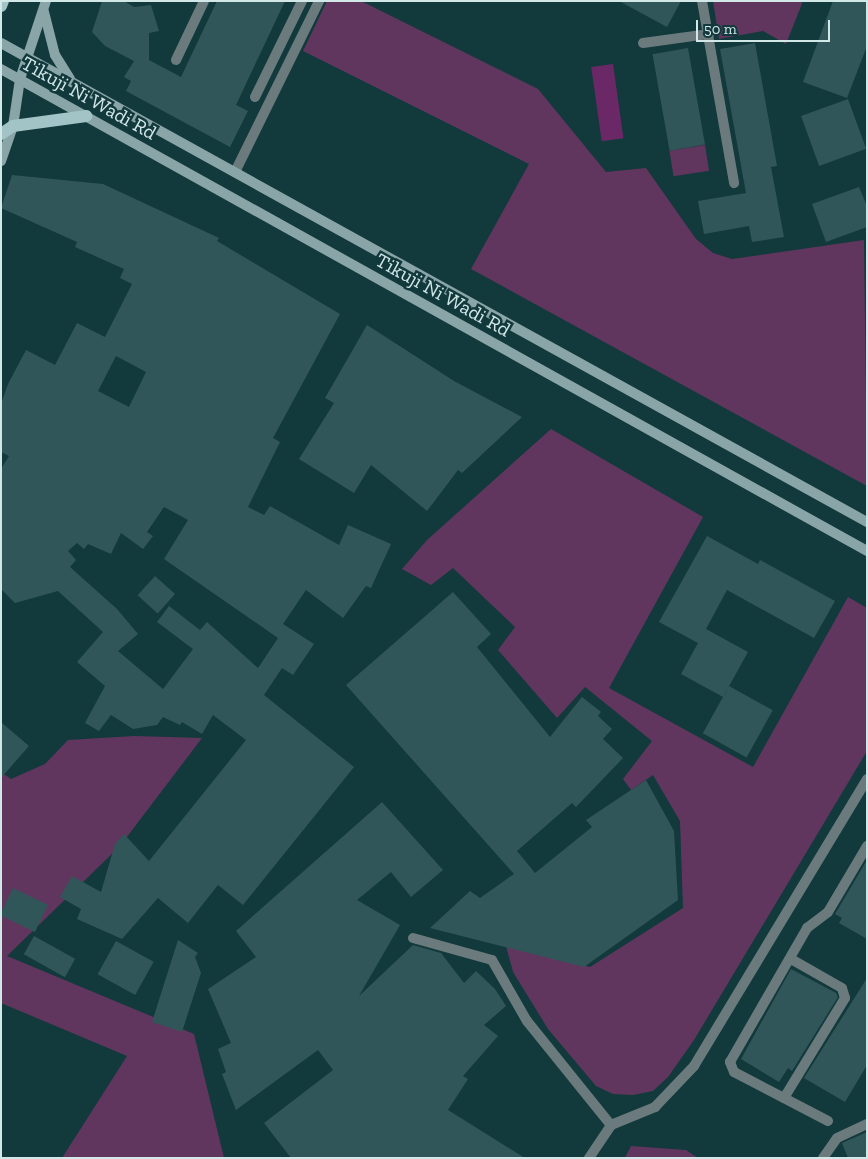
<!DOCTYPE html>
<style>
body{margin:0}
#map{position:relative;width:868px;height:1159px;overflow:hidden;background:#12393c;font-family:"Zilla Slab",serif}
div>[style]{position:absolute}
.green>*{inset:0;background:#61365e;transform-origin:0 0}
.water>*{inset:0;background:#6a2966;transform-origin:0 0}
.building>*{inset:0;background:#315659;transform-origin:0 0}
.street>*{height:10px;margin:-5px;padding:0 5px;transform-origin:5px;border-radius:5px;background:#6b7b7d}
.secondary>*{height:10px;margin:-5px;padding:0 5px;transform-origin:5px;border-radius:5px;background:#8aa5a7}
.primary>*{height:12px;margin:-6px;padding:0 6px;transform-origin:6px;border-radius:6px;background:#a2c4c7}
span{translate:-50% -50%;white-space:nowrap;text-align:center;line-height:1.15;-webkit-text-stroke:5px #12393c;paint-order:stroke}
.street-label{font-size:20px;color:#d2e7e8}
.frame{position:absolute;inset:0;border:2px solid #d2e7e8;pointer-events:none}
.scale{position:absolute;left:696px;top:20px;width:134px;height:22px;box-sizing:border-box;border:2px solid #d2e7e8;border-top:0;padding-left:6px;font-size:15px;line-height:18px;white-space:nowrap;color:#d2e7e8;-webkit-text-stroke:4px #12393c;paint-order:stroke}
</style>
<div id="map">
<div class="green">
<div style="clip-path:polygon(327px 1px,361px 1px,538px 89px,606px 172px,646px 168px,696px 239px,713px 253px,732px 259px,864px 240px,867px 486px,471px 269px,529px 164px,303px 51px)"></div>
<div style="clip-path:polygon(713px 1px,803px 1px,786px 44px,763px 31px,719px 39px)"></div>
<div style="left:705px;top:145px;width:26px;height:36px;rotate:81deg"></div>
<div style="clip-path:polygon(551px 429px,703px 517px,609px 688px,753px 767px,848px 597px,867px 608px,867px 751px,694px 1040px,668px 1077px,653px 1091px,633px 1095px,613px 1094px,596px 1086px,548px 1029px,513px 972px,505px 942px,590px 967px,683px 908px,680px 821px,653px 775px,631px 790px,623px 779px,652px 741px,585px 687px,557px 718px,498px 650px,515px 627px,453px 568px,431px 585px,402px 569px,427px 540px)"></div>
<div style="clip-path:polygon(134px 736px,202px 738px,120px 846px,7px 956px,194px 1034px,224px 1158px,62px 1158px,127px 1056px,1px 1003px,1px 772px,11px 779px,45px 764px,68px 740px)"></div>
<div style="clip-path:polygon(631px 1146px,686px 1150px,698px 1158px,625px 1158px)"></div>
</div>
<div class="water">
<div style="left:613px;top:64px;width:75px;height:22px;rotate:82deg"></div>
</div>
<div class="building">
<div style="clip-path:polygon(102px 1px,124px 1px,134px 7px,151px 5px,159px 31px,149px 33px,149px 60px,181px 77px,217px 1px,285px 1px,236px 105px,248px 111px,230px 147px,126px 91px,131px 81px,124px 77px,134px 61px,105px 46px,92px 32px)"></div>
<div style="clip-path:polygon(619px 1px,681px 1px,667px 27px)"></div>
<div style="clip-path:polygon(833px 1px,867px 1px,867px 46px,847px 98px,803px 82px)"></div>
<div style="clip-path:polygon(755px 43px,777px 166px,771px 167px,784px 237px,752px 242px,749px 226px,704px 234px,698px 201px,746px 193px,720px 49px)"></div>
<div style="left:688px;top:48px;width:98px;height:36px;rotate:80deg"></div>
<div style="left:848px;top:99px;width:53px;height:50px;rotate:70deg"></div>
<div style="clip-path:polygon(evenodd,12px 175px,103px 184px,219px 238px,217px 241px,340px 314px,273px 438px,280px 442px,248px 507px,264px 515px,270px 506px,339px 545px,348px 525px,391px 544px,371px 588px,366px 586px,343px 618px,306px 590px,283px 624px,314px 644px,293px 675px,282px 668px,264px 695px,354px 767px,243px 905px,218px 885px,188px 923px,158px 898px,122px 939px,77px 919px,81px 909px,60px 897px,72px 876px,101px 892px,115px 844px,124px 834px,149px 861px,246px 740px,213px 715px,202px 734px,182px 722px,180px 725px,163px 717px,157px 725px,133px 729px,111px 715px,99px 731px,85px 723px,105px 686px,77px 662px,103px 632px,58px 591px,15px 603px,1px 589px,1px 469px,9px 456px,1px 452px,1px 404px,8px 384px,26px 350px,55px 365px,77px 323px,105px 337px,132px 284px,120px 278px,124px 269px,75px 247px,77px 242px,1px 208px,12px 175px,116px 356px,146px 372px,129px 407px,98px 391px,116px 356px,12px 175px,164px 507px,188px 520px,164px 559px,278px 638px,258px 668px,207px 622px,200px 630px,169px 606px,157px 622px,193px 649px,163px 689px,118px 651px,138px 634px,117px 609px,70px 567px,76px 560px,68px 551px,77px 543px,84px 549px,88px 544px,111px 554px,121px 533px,143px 549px,153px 536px,147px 532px,164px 507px)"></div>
<div style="clip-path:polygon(859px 187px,867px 206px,867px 227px,826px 242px,812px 204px)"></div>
<div style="clip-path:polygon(367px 325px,454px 381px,522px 417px,462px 473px,458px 470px,427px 511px,371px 465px,354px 493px,299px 459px,334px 403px,325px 398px)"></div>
<div style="clip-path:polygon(707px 536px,758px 564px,760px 560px,835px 601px,814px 638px,727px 590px,706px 629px,748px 652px,723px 697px,681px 674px,698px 643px,659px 622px)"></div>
<div style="left:155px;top:576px;width:27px;height:26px;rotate:42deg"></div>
<div style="clip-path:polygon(453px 592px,491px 634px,477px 647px,550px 737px,582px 697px,601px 712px,598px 716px,612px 729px,603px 739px,623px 758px,576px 807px,572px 803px,517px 851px,535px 873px,592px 827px,586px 820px,646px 780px,674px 831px,678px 900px,584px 967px,430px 928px,470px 891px,480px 898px,514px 874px,346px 685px)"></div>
<div style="left:729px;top:686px;width:50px;height:54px;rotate:29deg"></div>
<div style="clip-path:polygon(1px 722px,29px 746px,1px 778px)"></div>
<div style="clip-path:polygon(382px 802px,443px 870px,411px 897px,391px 872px,357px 900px,400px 925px,359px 996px,413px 945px,441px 953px,464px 983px,476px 971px,495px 989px,506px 1006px,484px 1025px,498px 1036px,463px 1076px,468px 1079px,448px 1110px,525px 1158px,291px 1158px,264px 1123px,333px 1070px,318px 1050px,236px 1110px,222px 1074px,226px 1072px,218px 1049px,231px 1043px,208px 989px,256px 957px,236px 931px)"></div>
<div style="clip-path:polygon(867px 860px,867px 939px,839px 923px,842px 918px,835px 914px)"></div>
<div style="left:13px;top:888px;width:39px;height:30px;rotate:26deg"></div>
<div style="left:34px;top:936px;width:47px;height:21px;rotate:29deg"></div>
<div style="clip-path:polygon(178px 940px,198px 953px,195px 957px,201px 973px,182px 1032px,152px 1022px)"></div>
<div style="left:116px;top:941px;width:43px;height:38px;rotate:29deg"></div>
<div style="clip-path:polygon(791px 969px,836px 993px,838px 997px,792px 1071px,788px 1068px,779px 1082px,741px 1059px)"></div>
<div style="clip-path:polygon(867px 978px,867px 1065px,845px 1102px,804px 1078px)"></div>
<div style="clip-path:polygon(867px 1132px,867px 1158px,848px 1158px,842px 1143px)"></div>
</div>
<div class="street">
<div style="left:702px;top:1px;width:185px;rotate:80deg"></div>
<div style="left:643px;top:43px;width:67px;rotate:-7.8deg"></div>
<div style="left:176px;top:60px;width:65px;rotate:-64.6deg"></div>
<div style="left:255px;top:97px;width:107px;rotate:-63.9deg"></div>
<div style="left:235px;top:172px;width:191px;rotate:-63.8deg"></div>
<div style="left:413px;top:938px;width:82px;rotate:15.6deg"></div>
<div style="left:492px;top:960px;width:70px;rotate:60.2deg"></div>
<div style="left:527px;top:1021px;width:134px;rotate:51.1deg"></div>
<div style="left:784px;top:1098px;width:117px;rotate:-58.6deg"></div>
<div style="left:845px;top:998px;width:10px;rotate:-107deg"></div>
<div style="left:842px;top:988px;width:59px;rotate:-150.4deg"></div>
<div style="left:828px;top:1121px;width:106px;rotate:-152.5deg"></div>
<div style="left:734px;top:1072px;width:11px;rotate:-112deg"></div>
<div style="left:730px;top:1062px;width:155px;rotate:-60.1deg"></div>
<div style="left:807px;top:928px;width:26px;rotate:-37deg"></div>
<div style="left:828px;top:912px;width:77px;rotate:-59.4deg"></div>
<div style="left:589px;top:1158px;width:40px;rotate:-56deg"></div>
<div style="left:611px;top:1125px;width:48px;rotate:-22.2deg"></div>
<div style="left:655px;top:1107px;width:57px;rotate:-46.4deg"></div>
<div style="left:694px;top:1066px;width:335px;rotate:-58.9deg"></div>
<div style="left:823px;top:1158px;width:24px;rotate:-55deg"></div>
<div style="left:837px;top:1138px;width:33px;rotate:-25deg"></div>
</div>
<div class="secondary">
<div style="left:44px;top:12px;width:44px;rotate:75.7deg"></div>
<div style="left:55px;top:55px;width:28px;rotate:58deg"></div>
<div style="left:1px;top:43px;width:990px;rotate:28.95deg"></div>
<div style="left:1px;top:69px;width:991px;rotate:29.1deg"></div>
<div style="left:1px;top:161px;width:37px;rotate:-71deg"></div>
<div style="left:13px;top:126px;width:48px;rotate:-81.5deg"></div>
<div style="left:20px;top:79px;width:82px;rotate:-71.6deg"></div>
</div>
<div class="primary">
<div style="left:1px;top:6px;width:5px;rotate:-68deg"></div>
<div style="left:1px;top:134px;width:14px;rotate:-34deg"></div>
<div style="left:13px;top:126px;width:74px;rotate:-7.8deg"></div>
</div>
<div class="street-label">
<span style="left:89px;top:98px;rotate:29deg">Tikuji Ni Wadi Rd</span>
<span style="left:443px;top:295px;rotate:29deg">Tikuji Ni Wadi Rd</span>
</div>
<div class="frame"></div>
<div class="scale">50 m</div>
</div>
